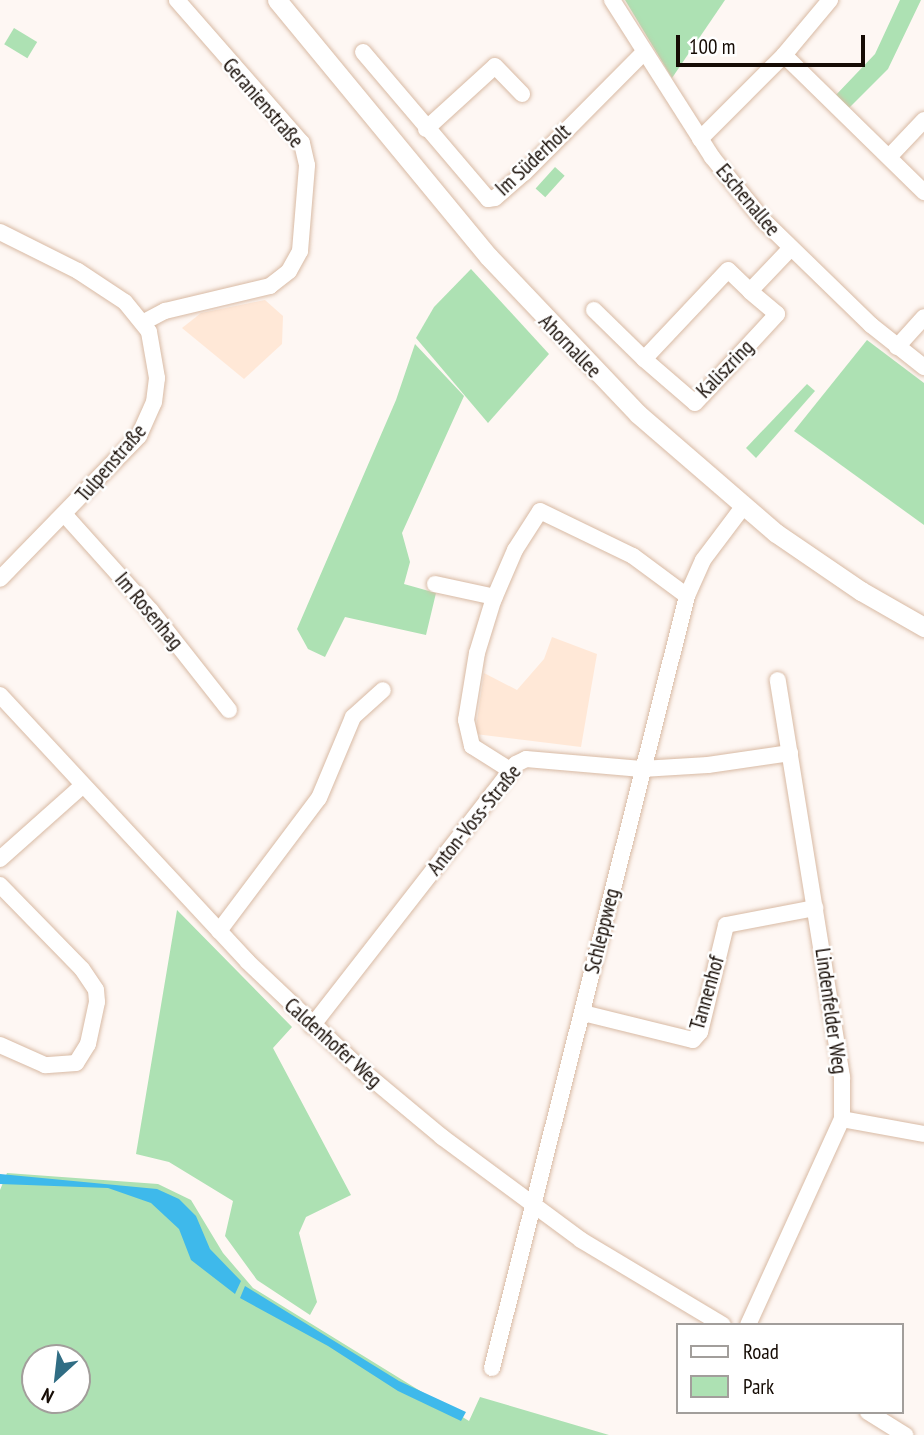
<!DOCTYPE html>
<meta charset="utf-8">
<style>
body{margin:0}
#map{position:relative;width:924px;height:1435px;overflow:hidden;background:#fef7f3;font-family:"PT Sans Narrow",sans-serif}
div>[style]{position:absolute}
.built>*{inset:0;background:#ffe8d7}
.green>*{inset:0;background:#ade1b3;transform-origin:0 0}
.water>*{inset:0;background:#3eb9eb}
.roads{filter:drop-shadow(0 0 2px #d8baa4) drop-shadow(0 0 2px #d8baa4)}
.minor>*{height:16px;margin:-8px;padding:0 8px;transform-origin:8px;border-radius:8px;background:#fff}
.major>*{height:19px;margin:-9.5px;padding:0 9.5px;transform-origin:9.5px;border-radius:9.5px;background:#fff}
span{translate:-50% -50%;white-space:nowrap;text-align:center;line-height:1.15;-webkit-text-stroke:5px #fff;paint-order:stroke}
.street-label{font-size:21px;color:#160c05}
.legend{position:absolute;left:676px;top:1323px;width:228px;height:91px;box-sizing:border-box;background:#fff;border:2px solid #a29e9b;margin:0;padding:9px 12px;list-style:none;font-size:21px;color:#160c05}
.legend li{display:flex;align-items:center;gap:14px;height:35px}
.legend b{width:35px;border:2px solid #a29e9b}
.north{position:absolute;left:21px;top:1344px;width:70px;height:70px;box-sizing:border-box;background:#fff;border:2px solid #a29e9b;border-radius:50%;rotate:207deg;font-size:19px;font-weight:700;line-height:28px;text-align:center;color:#160c05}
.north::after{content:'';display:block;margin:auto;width:24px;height:32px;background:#306d84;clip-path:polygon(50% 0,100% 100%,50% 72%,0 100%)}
.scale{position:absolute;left:676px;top:35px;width:189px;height:32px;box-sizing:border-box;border:4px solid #160c05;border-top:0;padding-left:9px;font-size:21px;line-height:24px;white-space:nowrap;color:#160c05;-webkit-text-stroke:5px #fff;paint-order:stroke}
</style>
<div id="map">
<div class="built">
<div style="clip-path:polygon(265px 300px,283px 316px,282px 344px,244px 379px,182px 328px,201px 313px)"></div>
<div style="clip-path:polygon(552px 637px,597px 654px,581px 747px,475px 734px,484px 673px,517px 690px,544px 659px)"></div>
</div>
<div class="green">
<div style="clip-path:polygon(625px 0,725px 0,672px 78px)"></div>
<div style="clip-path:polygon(900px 0,921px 0,888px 69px,847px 110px,834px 97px,875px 54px)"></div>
<div style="left:14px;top:28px;width:27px;height:19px;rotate:31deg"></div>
<div style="left:555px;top:167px;width:13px;height:29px;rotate:42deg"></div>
<div style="clip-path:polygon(471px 269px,549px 354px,488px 423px,416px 338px,434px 307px)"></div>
<div style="clip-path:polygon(867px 340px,924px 383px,924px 525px,794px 431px)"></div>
<div style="clip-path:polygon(415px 344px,464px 396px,402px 533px,410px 562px,404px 584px,436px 593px,426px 635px,345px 617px,325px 657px,308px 649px,297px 629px,396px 400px)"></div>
<div style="clip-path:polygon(807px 384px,815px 391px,756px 458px,746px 448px)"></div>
<div style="clip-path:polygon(177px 910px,292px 1027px,273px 1048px,351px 1195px,306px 1217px,299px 1233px,317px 1302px,310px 1315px,257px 1280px,225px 1236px,233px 1201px,169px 1162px,136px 1154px)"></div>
<div style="clip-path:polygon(evenodd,7px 1173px,158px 1184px,191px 1200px,223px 1253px,253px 1288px,469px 1421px,480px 1397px,609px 1435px,0 1435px,0 1190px,7px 1173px,35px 1358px,77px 1358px,77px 1400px,35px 1400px,35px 1358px)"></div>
</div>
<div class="water">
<div style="clip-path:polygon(0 1174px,157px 1189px,179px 1199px,196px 1216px,210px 1249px,241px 1281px,235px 1294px,191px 1260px,179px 1229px,151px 1203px,108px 1188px,0 1184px)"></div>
<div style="clip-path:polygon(245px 1286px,399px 1381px,466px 1412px,461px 1421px,398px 1391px,328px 1346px,240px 1298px)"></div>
</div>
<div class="roads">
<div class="minor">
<div style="left:612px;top:0;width:186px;rotate:57.5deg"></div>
<div style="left:712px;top:157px;width:81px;rotate:51deg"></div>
<div style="left:763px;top:220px;width:151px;rotate:44.2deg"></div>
<div style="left:871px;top:325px;width:68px;rotate:38.4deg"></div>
<div style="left:363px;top:52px;width:193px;rotate:49.6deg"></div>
<div style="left:488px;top:199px;width:7px;rotate:-8deg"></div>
<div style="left:495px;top:198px;width:38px;rotate:-41deg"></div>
<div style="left:524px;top:173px;width:169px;rotate:-45.2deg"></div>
<div style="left:784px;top:55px;width:196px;rotate:44.4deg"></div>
<div style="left:426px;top:129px;width:93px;rotate:-42.4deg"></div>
<div style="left:495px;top:66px;width:39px;rotate:46deg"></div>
<div style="left:700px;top:139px;width:119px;rotate:-45deg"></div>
<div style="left:784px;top:55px;width:72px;rotate:-50.1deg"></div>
<div style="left:889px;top:157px;width:51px;rotate:-46.6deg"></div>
<div style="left:0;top:232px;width:87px;rotate:26.6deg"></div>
<div style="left:78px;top:271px;width:56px;rotate:33.4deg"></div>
<div style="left:125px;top:302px;width:38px;rotate:51deg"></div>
<div style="left:149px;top:332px;width:47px;rotate:80.1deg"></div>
<div style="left:157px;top:378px;width:24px;rotate:97deg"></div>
<div style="left:154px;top:402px;width:37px;rotate:114deg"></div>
<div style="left:139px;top:436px;width:199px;rotate:134.2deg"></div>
<div style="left:750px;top:291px;width:30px;rotate:-136deg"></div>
<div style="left:728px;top:270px;width:122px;rotate:133.3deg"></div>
<div style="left:644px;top:359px;width:67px;rotate:40.8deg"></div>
<div style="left:695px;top:403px;width:121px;rotate:-47.3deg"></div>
<div style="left:777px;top:314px;width:35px;rotate:-140deg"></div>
<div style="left:750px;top:291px;width:58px;rotate:-46.4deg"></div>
<div style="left:594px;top:310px;width:70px;rotate:44.4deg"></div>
<div style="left:144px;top:322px;width:24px;rotate:-28deg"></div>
<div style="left:165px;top:311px;width:108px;rotate:-13.4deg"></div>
<div style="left:270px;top:286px;width:24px;rotate:-38deg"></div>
<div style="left:289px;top:271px;width:23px;rotate:-61deg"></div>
<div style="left:300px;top:251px;width:86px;rotate:-85.3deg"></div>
<div style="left:307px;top:165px;width:23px;rotate:-103deg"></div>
<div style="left:302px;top:143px;width:190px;rotate:-131.2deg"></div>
<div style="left:897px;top:347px;width:40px;rotate:-48deg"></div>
<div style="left:65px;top:515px;width:129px;rotate:48.1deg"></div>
<div style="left:151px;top:611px;width:126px;rotate:51.8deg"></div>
<div style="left:435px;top:584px;width:61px;rotate:12.2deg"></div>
<div style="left:0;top:695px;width:364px;rotate:47.1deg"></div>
<div style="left:248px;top:962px;width:160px;rotate:43.5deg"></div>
<div style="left:364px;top:1072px;width:102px;rotate:39.8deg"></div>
<div style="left:442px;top:1137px;width:173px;rotate:36.5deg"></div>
<div style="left:581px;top:1240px;width:165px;rotate:30.9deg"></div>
<div style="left:510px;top:770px;width:45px;rotate:-147.7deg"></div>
<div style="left:472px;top:746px;width:27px;rotate:-103deg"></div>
<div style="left:466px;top:720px;width:68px;rotate:-80.7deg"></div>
<div style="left:477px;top:653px;width:54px;rotate:-72.9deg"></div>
<div style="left:493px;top:601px;width:56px;rotate:-66.7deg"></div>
<div style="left:515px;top:550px;width:46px;rotate:-57.3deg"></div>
<div style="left:540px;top:511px;width:103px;rotate:25.8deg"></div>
<div style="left:633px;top:556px;width:67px;rotate:36.5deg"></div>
<div style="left:0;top:859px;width:111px;rotate:-41.7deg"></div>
<div style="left:0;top:885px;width:117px;rotate:45.7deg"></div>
<div style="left:82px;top:969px;width:25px;rotate:56deg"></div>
<div style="left:96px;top:990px;width:12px;rotate:85deg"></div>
<div style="left:97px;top:1002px;width:43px;rotate:102.1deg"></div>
<div style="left:88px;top:1044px;width:22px;rotate:122deg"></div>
<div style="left:76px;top:1063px;width:31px;rotate:176deg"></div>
<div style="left:45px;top:1065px;width:49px;rotate:-156deg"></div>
<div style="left:219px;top:931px;width:166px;rotate:-53.1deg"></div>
<div style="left:319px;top:798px;width:88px;rotate:-67.2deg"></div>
<div style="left:353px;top:717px;width:40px;rotate:-42deg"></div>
<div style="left:583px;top:1013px;width:113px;rotate:13.8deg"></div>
<div style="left:693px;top:1040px;width:11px;rotate:-49deg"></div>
<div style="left:700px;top:1032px;width:110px;rotate:-76.3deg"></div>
<div style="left:726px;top:925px;width:91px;rotate:-10.8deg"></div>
<div style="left:312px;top:1026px;width:332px;rotate:-52.1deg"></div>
<div style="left:516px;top:764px;width:11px;rotate:-27deg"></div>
<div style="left:526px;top:759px;width:116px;rotate:4.9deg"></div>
<div style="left:642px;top:769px;width:66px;rotate:-3.5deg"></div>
<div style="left:708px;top:765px;width:83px;rotate:-8.3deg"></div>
<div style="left:842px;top:1119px;width:83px;rotate:10.4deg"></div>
<div style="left:748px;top:1325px;width:226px;rotate:-65.5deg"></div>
<div style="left:842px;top:1119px;width:42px;rotate:-90deg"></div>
<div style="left:842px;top:1077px;width:402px;rotate:-99.2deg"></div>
<div style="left:492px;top:1368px;width:796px;rotate:-75.82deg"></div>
<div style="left:687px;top:596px;width:39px;rotate:-66deg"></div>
<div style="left:703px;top:560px;width:66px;rotate:-53deg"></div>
<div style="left:868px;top:1412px;width:44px;rotate:31.9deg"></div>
</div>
<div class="major">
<div style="left:277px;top:0;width:333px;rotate:50.5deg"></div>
<div style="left:489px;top:257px;width:216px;rotate:46.5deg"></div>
<div style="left:638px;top:414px;width:182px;rotate:40.8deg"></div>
<div style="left:776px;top:533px;width:103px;rotate:34.3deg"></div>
<div style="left:861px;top:591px;width:73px;rotate:29.7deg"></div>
</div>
</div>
<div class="street-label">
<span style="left:263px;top:103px;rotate:49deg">Geranienstraße</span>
<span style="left:533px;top:160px;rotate:-43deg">Im Süderholt</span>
<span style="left:748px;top:200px;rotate:50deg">Eschenallee</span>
<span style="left:570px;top:346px;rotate:46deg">Ahornallee</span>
<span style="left:725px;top:369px;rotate:-46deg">Kaliszring</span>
<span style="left:111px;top:463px;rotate:-49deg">Tulpenstraße</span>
<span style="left:149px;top:611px;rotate:50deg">Im Rosenhag</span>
<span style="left:474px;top:820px;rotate:-51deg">Anton-Voss-Straße</span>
<span style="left:602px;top:931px;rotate:-76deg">Schleppweg</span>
<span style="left:707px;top:993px;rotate:-74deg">Tannenhof</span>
<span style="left:831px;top:1011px;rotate:82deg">Lindenfelder Weg</span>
<span style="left:333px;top:1043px;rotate:42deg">Caldenhofer Weg</span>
</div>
<ul class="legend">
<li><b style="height:9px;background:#fff"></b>Road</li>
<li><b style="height:19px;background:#ade1b3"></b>Park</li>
</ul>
<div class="north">N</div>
<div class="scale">100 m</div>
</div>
